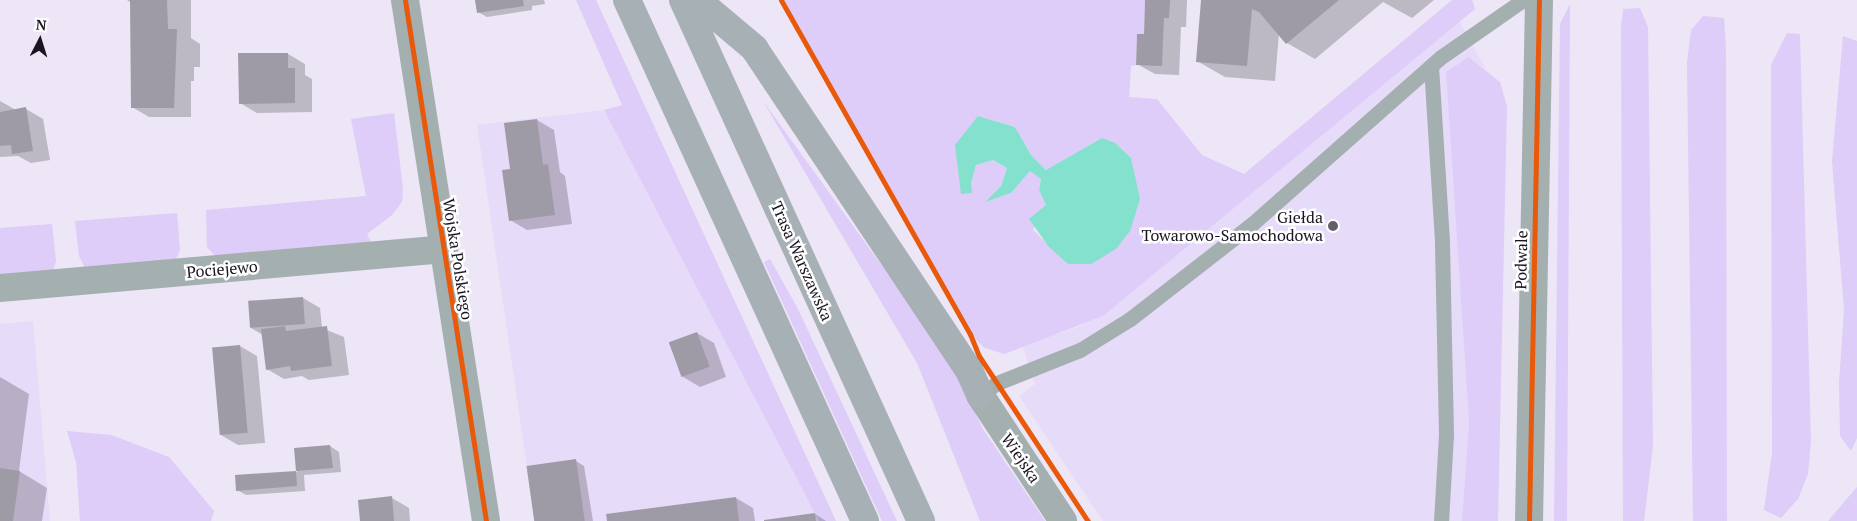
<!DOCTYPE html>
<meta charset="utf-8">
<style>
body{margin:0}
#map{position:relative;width:1857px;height:521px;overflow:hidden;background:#ece6f6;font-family:"PT Serif",serif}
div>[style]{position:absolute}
.built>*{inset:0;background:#e6dbf9}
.green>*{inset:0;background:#deccf9}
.water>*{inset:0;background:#84e1cd}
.shadow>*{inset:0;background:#0003}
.building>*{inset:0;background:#9e9aa6;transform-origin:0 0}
.service>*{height:15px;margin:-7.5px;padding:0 7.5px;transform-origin:7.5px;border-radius:7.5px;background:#a4afaf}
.minor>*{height:28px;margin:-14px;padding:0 14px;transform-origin:14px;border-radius:14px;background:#a4afaf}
.primary>*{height:28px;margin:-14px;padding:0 14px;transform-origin:14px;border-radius:14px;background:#a6b0b5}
.cycleway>*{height:5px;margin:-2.5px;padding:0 2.5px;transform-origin:2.5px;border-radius:2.5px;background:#e8590c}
.dots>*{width:14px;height:14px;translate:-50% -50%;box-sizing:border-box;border:2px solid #fff;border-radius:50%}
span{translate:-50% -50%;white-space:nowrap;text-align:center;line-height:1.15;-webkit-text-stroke:5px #fff;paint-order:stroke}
.poi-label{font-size:16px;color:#191420}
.right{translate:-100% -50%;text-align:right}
.street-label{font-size:16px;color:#191420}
.north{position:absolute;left:15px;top:15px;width:50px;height:50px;-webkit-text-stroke:4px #fff;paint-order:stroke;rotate:5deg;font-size:14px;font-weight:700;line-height:20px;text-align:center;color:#191420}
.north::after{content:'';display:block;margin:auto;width:18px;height:22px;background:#191420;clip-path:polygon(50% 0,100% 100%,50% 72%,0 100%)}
</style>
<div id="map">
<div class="built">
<div style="clip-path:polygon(1459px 21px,1486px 69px,1469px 57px,1446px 72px,1469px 422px,1462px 521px,1103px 521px,1019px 396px,1035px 384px,1022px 345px,1073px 329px,1103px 316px)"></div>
<div style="clip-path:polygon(604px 110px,815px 513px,756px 521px,535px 521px,477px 125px)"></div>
<div style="clip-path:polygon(33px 321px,50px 521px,0 521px,0 324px)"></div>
</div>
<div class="green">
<div style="clip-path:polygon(576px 0,596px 0,836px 521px,819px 521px,604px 110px,622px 105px)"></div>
<div style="clip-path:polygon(evenodd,784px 0,1145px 0,1144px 34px,1137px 34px,1136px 65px,1131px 66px,1129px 97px,1157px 99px,1202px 155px,1244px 174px,1452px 0,1472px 0,1475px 9px,1103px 316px,1004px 354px,985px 348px,977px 341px,784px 0,978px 116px,1015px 127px,1031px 155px,1046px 170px,1102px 138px,1068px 264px,1033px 230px,1046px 205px,1039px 190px,1041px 179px,1030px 171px,1011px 193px,986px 201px,1001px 186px,1007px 168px,993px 160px,976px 165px,971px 183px,978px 116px)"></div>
<div style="clip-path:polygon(1570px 4px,1567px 521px,1554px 521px,1560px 24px)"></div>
<div style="clip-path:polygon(1640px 8px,1648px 27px,1653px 446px,1644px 521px,1623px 521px,1621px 28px,1623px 9px)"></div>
<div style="clip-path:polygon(1703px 16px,1724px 18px,1726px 49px,1727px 521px,1693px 521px,1687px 63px,1691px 30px)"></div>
<div style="clip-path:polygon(1787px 33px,1800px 34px,1811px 441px,1808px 474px,1798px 499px,1781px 518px,1764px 510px,1772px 453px,1771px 65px)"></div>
<div style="clip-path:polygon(1843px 36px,1857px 41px,1857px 438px,1851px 451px,1840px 436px,1839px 383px,1844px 310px,1832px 161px)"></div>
<div style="clip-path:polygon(1469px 57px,1500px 82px,1507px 106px,1498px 521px,1462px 521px,1469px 422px,1446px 72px)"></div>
<div style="clip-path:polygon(763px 101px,947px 356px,983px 429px,1045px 521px,980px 521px,917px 363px)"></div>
<div style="clip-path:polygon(394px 113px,403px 189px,402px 202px,392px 215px,367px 234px,371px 242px,217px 258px,207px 247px,206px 210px,366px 196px,351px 119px)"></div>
<div style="clip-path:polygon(177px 213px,180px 250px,176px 259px,85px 268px,79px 256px,75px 221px)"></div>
<div style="clip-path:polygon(52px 224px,56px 261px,52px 274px,0 278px,0 228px)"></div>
<div style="clip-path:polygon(770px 259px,798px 309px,897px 521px,882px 521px,764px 262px)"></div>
<div style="clip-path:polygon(67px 431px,111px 435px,169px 457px,214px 511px,211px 521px,80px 521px,76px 462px)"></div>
<div style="clip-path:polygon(1857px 487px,1857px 521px,1828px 521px)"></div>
</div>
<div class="water">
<div style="clip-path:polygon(978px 116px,1015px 127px,1031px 155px,1046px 170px,1102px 138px,1115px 143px,1131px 158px,1140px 199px,1130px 231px,1116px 249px,1091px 264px,1068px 264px,1049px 247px,1029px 219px,1046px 205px,1039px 190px,1041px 179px,1030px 171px,1011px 193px,985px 202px,1001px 186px,1007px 168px,993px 160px,976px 165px,971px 183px,972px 193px,961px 194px,955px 145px)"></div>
</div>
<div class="shadow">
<div style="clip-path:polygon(127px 0,191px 0,191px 38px,200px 44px,200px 67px,194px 67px,194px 81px,191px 81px,191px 117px,149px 117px,132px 107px,131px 3px)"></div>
<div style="clip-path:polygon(477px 0,544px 0,545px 4px,532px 6px,532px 10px,487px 17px,478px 12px)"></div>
<div style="clip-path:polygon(1147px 0,1187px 0,1186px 27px,1181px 27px,1179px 75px,1155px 74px,1137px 64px,1145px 35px)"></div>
<div style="clip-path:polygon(1203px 0,1434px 0,1412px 18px,1383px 2px,1315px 59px,1287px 43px,1279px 33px,1275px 81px,1225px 77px,1197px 61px)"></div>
<div style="clip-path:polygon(288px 54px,305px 64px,305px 75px,312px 79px,312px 112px,257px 113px,240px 103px)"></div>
<div style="clip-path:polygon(0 101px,16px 110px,26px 109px,43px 119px,50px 160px,31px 163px,18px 156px,0 157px)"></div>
<div style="clip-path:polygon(537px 120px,554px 130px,560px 172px,565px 176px,572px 224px,527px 230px,510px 220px,511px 170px)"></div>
<div style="clip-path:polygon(303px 298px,320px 308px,322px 328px,344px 337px,349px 375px,309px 380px,302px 376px,284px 379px,267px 369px,263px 335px,251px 328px,249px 303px)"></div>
<div style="clip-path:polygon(697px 333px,714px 343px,726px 377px,700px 387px,683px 377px)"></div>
<div style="clip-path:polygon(240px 346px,257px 356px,265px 443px,238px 445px,221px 435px)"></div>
<div style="clip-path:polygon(0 377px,29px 394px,19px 471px,47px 488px,42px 521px,0 521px)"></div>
<div style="clip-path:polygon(330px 446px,339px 452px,341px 472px,304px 475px,305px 491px,246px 495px,237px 490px,236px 476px,297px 472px,295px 449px)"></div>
<div style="clip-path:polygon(576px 461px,584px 466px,593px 521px,536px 521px)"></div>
<div style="clip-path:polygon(392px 498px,409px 508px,410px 521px,362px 521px)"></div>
<div style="clip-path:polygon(736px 498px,753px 508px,755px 521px,608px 521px)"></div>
<div style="clip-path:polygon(815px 514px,826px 521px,764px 521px)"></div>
</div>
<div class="building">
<div style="clip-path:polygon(130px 0,167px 0,168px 29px,177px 29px,174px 108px,131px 108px)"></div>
<div style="clip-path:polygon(475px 0,523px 0,524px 6px,477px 13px)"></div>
<div style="clip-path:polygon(1145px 0,1170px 0,1169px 18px,1164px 18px,1162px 66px,1136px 65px,1137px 34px,1144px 34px)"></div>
<div style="clip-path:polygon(1201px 0,1339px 0,1286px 44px,1259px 12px,1252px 9px,1247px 66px,1196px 62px)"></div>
<div style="clip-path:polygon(238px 53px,288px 53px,288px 68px,295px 68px,295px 103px,239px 104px)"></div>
<div style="clip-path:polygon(26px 107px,33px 151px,12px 154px,11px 145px,0 146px,0 112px)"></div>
<div style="clip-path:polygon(537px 119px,543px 165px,548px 164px,555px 215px,509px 221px,502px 170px,510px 169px,504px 123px)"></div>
<div style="left:303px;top:297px;width:27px;height:55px;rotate:86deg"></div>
<div style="clip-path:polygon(285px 326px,286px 331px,327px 326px,332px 366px,291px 371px,290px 366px,266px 370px,261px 329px)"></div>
<div style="left:697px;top:332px;width:37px;height:30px;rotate:70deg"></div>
<div style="left:240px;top:345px;width:88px;height:28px;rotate:85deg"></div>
<div style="clip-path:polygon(330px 445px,333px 468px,296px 471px,297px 486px,236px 491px,235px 475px,296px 471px,294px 448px)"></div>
<div style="left:576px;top:459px;width:63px;height:50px;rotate:82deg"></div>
<div style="clip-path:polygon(0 468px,20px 471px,13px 521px,0 521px)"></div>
<div style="clip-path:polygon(392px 496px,394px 521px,360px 521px,358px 500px)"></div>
<div style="clip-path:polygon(736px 497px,739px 521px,607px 521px,606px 514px)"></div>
<div style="clip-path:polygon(815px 513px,816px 521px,764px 521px,764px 520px)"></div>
</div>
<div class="service">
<div style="left:1431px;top:66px;width:177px;rotate:86.4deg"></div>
<div style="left:1442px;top:243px;width:192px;rotate:88.8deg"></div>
<div style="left:1446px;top:435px;width:86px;rotate:93.3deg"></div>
<div style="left:980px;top:395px;width:21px;rotate:-35deg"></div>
<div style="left:997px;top:383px;width:89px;rotate:-21.7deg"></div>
<div style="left:1080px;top:350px;width:59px;rotate:-31.8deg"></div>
<div style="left:1130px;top:319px;width:155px;rotate:-37.9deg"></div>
<div style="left:1252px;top:224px;width:252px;rotate:-41.5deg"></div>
<div style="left:1441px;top:57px;width:96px;rotate:-34.8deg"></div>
</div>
<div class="minor">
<div style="left:405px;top:0;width:527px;rotate:81.16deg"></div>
<div style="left:0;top:288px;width:446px;rotate:-5deg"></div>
<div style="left:980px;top:395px;width:151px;rotate:56.6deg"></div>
<div style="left:1529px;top:521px;width:521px;rotate:-88.9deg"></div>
</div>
<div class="primary">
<div style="left:627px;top:0;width:573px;rotate:65.45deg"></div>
<div style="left:683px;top:0;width:573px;rotate:65.45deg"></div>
<div style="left:697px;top:0;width:75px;rotate:40.1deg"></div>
<div style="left:754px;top:48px;width:387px;rotate:56.3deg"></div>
<div style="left:969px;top:370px;width:27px;rotate:66deg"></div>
</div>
<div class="cycleway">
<div style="left:405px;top:0;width:527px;rotate:81.16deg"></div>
<div style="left:781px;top:0;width:384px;rotate:60.5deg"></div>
<div style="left:970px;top:334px;width:24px;rotate:68deg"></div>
<div style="left:979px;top:356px;width:198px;rotate:56.6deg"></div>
<div style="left:1529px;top:521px;width:521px;rotate:-88.9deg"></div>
</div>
<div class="dots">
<div style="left:1333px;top:226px;background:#635e6b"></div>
</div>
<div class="poi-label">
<span class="right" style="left:1323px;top:226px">Giełda<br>Towarowo-Samochodowa</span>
</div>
<div class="street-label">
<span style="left:458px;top:259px;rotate:81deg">Wojska Polskiego</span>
<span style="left:1521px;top:260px;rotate:-89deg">Podwale</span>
<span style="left:802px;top:261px;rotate:66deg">Trasa Warszawska</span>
<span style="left:222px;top:269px;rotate:-5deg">Pociejewo</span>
<span style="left:1021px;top:458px;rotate:56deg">Wiejska</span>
</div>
<div class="north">N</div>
</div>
